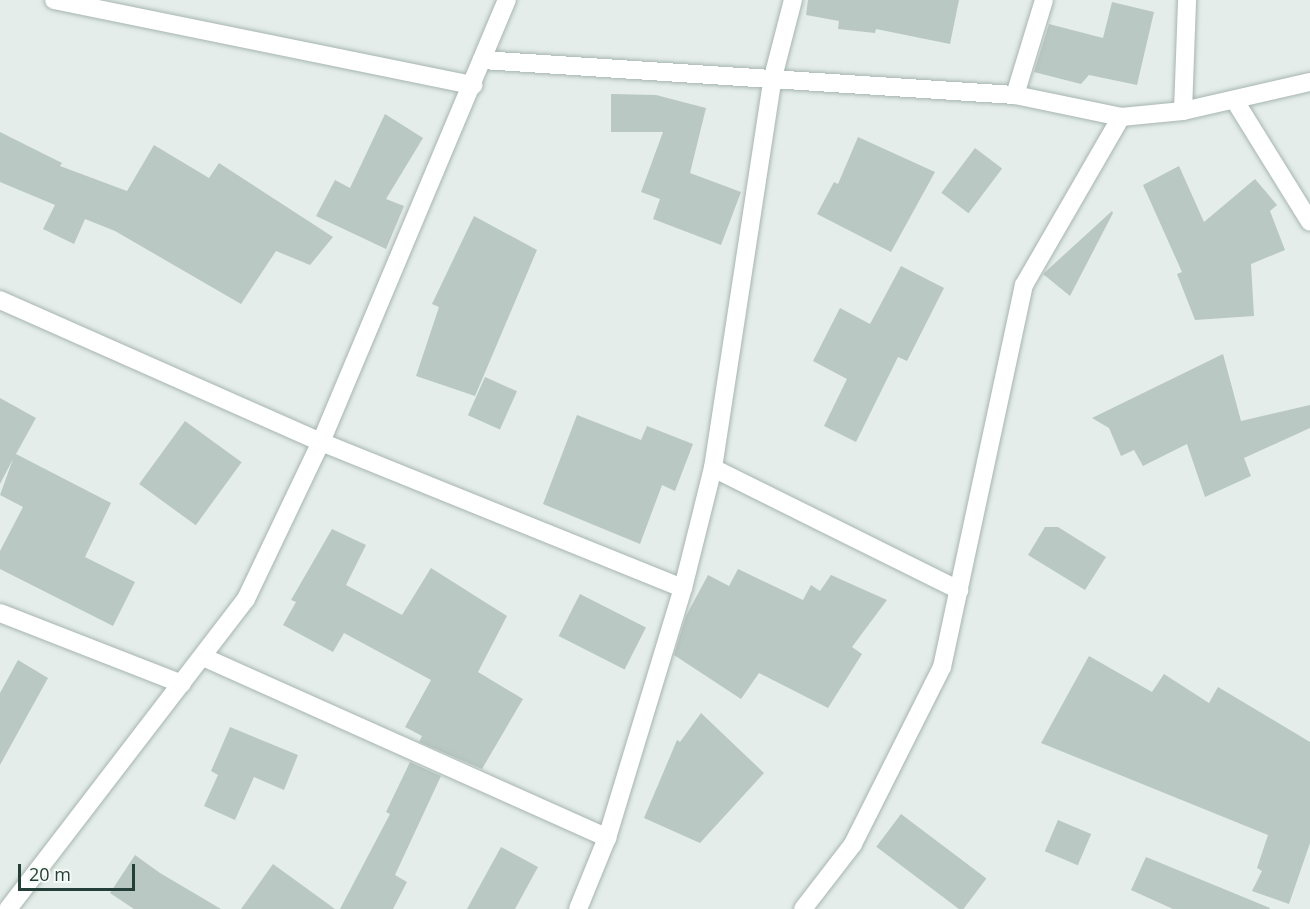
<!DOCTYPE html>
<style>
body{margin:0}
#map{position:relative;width:1310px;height:909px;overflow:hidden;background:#e4ede9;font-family:"Open Sans",sans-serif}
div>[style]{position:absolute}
.building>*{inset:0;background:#b9c8c2;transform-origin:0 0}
.roads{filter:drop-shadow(0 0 2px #a7b5b0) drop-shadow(0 0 2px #a7b5b0)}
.minor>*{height:18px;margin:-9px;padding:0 9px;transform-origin:9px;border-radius:9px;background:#fff}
span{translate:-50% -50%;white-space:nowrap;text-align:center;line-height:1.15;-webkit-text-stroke:4.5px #f5faf7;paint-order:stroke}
.scale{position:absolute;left:18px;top:864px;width:117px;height:27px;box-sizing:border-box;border:3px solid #243f37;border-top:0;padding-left:8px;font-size:18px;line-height:21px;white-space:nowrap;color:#243f37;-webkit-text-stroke:4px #f5faf7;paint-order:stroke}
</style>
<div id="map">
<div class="building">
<div style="clip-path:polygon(808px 0,959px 0,950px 44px,876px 29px,875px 33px,838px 29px,839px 21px,806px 15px)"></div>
<div style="clip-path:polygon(1112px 2px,1154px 12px,1137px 85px,1089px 75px,1081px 84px,1034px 72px,1049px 24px,1103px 38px)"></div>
<div style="clip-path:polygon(611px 94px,656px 95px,706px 108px,690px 173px,741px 192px,721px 245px,653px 219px,660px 199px,641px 192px,663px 132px,611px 132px)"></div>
<div style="clip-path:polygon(385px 114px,423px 138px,386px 199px,404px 206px,386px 249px,316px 216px,335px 180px,350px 188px)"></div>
<div style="clip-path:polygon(0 132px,62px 163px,60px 166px,127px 191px,154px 145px,209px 178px,219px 163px,333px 237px,310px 265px,276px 251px,241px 304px,115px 231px,85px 219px,74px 244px,43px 229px,55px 205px,0 182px)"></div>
<div style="clip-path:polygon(858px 137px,935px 172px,891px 252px,817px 214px,834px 182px,838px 184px)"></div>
<div style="left:975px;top:148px;width:34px;height:56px;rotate:37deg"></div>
<div style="clip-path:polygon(1179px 166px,1204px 222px,1255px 179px,1277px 205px,1270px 211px,1285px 250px,1251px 264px,1254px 316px,1195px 320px,1177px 274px,1182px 272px,1143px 185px)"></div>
<div style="clip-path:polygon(1112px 211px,1113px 213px,1070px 296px,1043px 274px)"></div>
<div style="clip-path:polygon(474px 216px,537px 250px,475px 396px,416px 376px,439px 307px,432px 304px)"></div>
<div style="clip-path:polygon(901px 266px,944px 288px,907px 361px,898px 357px,856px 442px,824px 426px,847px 379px,813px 361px,840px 308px,870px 324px)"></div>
<div style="clip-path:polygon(1223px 354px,1241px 421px,1310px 405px,1310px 428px,1244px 458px,1251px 476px,1205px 497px,1187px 444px,1143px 466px,1134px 450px,1121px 456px,1109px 428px,1092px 418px)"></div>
<div style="left:485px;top:377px;width:35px;height:42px;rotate:24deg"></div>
<div style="clip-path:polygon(0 398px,36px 418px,16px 454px,111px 503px,85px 557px,135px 582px,113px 626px,0 569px,0 551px,23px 507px,0 495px,13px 459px,0 484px)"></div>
<div style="clip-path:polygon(577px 415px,641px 440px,647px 426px,693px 444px,675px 491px,662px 485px,640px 544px,543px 504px)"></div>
<div style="left:185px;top:421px;width:70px;height:78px;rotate:36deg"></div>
<div style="clip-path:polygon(1045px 527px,1058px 527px,1106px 557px,1085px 590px,1028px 555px)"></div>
<div style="clip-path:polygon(332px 529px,366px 545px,346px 585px,402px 615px,431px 568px,507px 616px,478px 672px,523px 699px,482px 769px,419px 742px,422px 736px,405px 727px,431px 680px,344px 633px,333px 652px,283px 625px,296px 602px,291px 600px)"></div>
<div style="clip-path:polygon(738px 569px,803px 600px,811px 585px,820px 591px,831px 575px,887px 600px,852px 647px,862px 654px,828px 708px,759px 673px,741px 699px,674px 655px,686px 616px,708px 575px,729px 586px)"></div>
<div style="left:580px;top:594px;width:74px;height:47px;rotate:27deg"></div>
<div style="clip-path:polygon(1089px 656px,1152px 692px,1164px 674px,1209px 703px,1218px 687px,1310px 742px,1310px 843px,1289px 904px,1252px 891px,1262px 871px,1257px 868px,1268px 835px,1041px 743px)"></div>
<div style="clip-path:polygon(18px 660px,48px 678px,0 765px,0 693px)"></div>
<div style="clip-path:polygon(701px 713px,764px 773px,700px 843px,644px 818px,677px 740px,680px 742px)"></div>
<div style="clip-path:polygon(230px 727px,298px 755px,284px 790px,254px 777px,235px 820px,204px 806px,218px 775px,211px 771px)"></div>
<div style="clip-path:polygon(410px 762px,441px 776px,395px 875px,407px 882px,393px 909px,340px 909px,390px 814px,386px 812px)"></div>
<div style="left:901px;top:814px;width:107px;height:41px;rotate:37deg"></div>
<div style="left:1058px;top:820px;width:36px;height:34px;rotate:23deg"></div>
<div style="clip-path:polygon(501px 847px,538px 867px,515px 909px,467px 909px)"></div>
<div style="clip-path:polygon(135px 855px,160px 873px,221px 909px,134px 909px,110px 893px)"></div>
<div style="clip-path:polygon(1146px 857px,1270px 908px,1269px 909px,1173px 909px,1131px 890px)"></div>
<div style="clip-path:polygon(273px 864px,335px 909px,241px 909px)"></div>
</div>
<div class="roads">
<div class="minor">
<div style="left:54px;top:0;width:428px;rotate:11.5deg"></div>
<div style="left:482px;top:60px;width:534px;rotate:3.76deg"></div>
<div style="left:1015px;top:95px;width:108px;rotate:11.7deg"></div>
<div style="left:1121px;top:117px;width:62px;rotate:-5.5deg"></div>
<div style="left:1183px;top:111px;width:130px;rotate:-12.9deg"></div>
<div style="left:1015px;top:95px;width:99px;rotate:-73deg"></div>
<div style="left:1235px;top:101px;width:142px;rotate:58.2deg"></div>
<div style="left:1183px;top:111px;width:111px;rotate:-87.9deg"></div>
<div style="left:0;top:300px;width:351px;rotate:23.9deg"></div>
<div style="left:321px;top:442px;width:390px;rotate:22deg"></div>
<div style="left:713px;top:468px;width:275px;rotate:26.4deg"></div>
<div style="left:0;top:613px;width:195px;rotate:21.3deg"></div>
<div style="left:203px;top:657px;width:443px;rotate:24.1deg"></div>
<div style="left:8px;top:909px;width:391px;rotate:-52.5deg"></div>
<div style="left:246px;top:599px;width:174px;rotate:-64.5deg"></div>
<div style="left:321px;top:442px;width:480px;rotate:-67.2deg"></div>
<div style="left:578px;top:909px;width:77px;rotate:-67.8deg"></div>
<div style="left:607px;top:838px;width:261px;rotate:-73.1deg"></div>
<div style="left:683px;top:588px;width:124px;rotate:-76deg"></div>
<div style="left:713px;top:468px;width:391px;rotate:-81.3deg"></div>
<div style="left:772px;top:81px;width:84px;rotate:-75.5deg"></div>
<div style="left:803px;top:909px;width:82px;rotate:-52.4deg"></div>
<div style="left:853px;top:844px;width:198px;rotate:-63.3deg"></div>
<div style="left:942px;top:667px;width:391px;rotate:-77.9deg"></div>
<div style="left:1024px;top:285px;width:194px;rotate:-60deg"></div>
</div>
</div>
<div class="scale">20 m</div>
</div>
